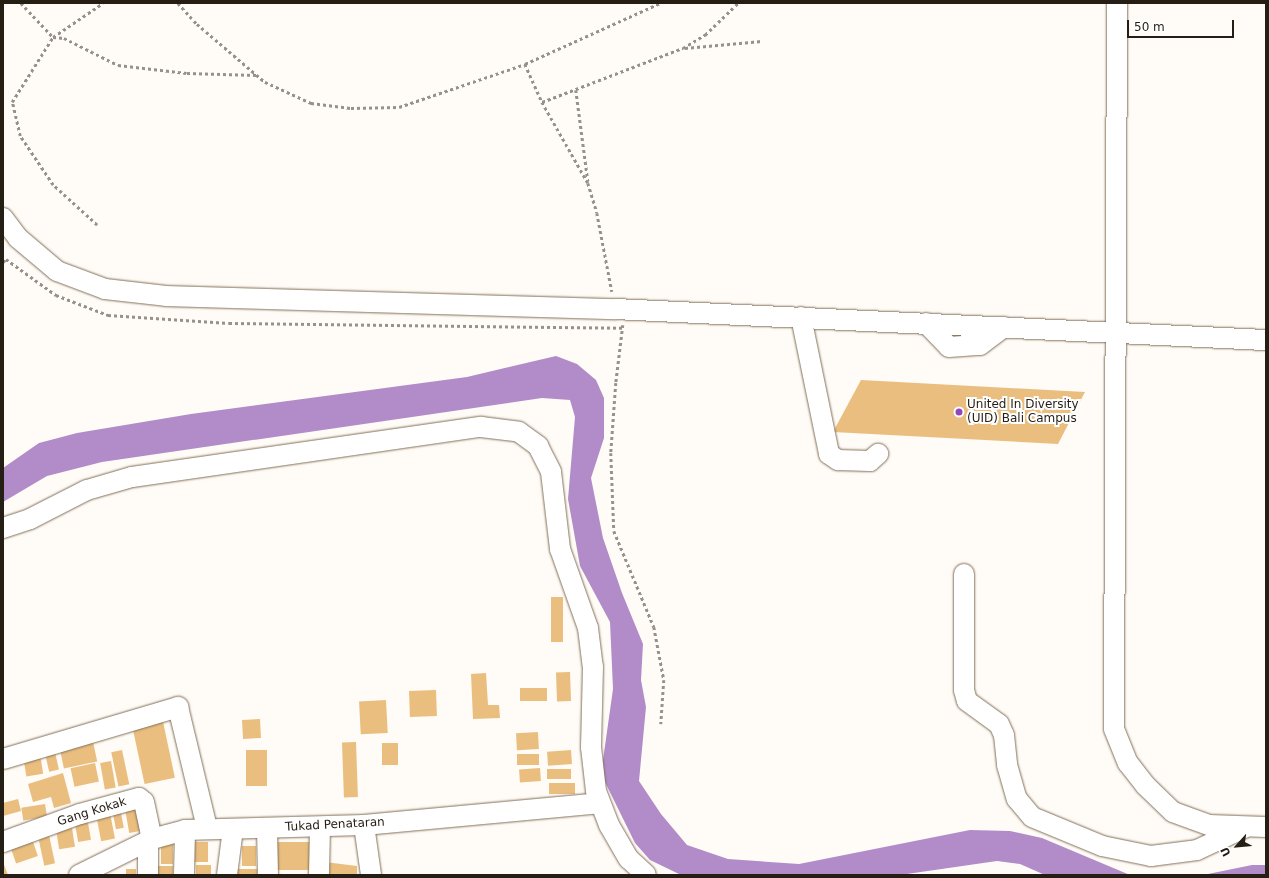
<!DOCTYPE html>
<style>
body{margin:0}
#map{position:relative;width:1269px;height:878px;overflow:hidden;background:#fffbf6;font-family:"DejaVu Sans",sans-serif}
div>[style]{position:absolute}
.water>*{inset:0;background:#b28cc9}
.building>*{inset:0;background:#eabe7e;transform-origin:0 0}
.path>*{height:2.5px;margin-top:-1.25px;transform-origin:0;background:repeating-linear-gradient(90deg,#96918a 0 3px,transparent 0 6px)}
.roads{filter:drop-shadow(0 0 1px #807059) drop-shadow(0 0 1px #807059)}
.minor>*{height:20px;margin:-10px;padding:0 10px;transform-origin:10px;border-radius:10px;background:#fff}
.dots>*{width:11px;height:11px;translate:-50% -50%;box-sizing:border-box;border:2px solid #fff;border-radius:50%}
span{translate:-50% -50%;white-space:nowrap;text-align:center;line-height:1.15;-webkit-text-stroke:4px #fff;paint-order:stroke}
.poi-label{font-size:12px;color:#241e14}
.left{translate:0 -50%;text-align:left}
.street-label{font-size:12px;color:#241e14}
.frame{position:absolute;inset:0;border:4px solid #241e14;pointer-events:none}
.north{position:absolute;left:1217px;top:826px;width:40px;height:40px;-webkit-text-stroke:3px #fff;paint-order:stroke;rotate:243deg;font-size:11px;font-weight:700;line-height:16px;text-align:center;color:#241e14}
.north::after{content:'';display:block;margin:auto;width:14px;height:18px;background:#241e14;clip-path:polygon(50% 0,100% 100%,50% 72%,0 100%)}
.scale{position:absolute;left:1127px;top:20px;width:107px;height:18px;box-sizing:border-box;border:2px solid #241e14;border-top:0;padding-left:5px;font-size:12px;line-height:14px;white-space:nowrap;color:#241e14;-webkit-text-stroke:3px #fff;paint-order:stroke}
</style>
<div id="map">
<div class="water">
<div style="clip-path:polygon(556px 356px,577px 364px,596px 380px,604px 398px,604px 438px,591px 478px,603px 538px,622px 593px,643px 644px,641px 680px,646px 707px,639px 781px,661px 814px,687px 845px,728px 859px,799px 864px,970px 830px,1010px 831px,1042px 838px,1130px 875px,1045px 875px,1020px 864px,997px 861px,900px 875px,681px 875px,650px 860px,635px 843px,601px 774px,613px 689px,610px 622px,580px 566px,568px 499px,575px 417px,570px 400px,542px 398px,102px 462px,47px 476px,3px 502px,3px 468px,39px 443px,77px 433px,191px 414px,467px 377px)"></div>
<div style="clip-path:polygon(1252px 865px,1266px 865px,1266px 875px,1203px 875px)"></div>
</div>
<div class="building">
<div style="clip-path:polygon(861px 380px,1085px 392px,1058px 444px,833px 432px)"></div>
<div style="left:551px;top:597px;width:12px;height:45px"></div>
<div style="left:570px;top:672px;width:29px;height:14px;rotate:88deg"></div>
<div style="clip-path:polygon(486px 673px,488px 705px,499px 705px,500px 718px,473px 719px,471px 674px)"></div>
<div style="left:547px;top:688px;width:13px;height:27px;rotate:90deg"></div>
<div style="left:436px;top:690px;width:26px;height:27px;rotate:88deg"></div>
<div style="left:386px;top:700px;width:33px;height:27px;rotate:87deg"></div>
<div style="left:162px;top:717px;width:62px;height:31px;rotate:78deg"></div>
<div style="left:260px;top:719px;width:19px;height:18px;rotate:87deg"></div>
<div style="left:538px;top:732px;width:17px;height:22px;rotate:87deg"></div>
<div style="left:92px;top:737px;width:25px;height:34px;rotate:78deg"></div>
<div style="left:356px;top:742px;width:55px;height:14px;rotate:88deg"></div>
<div style="left:382px;top:743px;width:16px;height:22px"></div>
<div style="left:54px;top:748px;width:22px;height:10px;rotate:77deg"></div>
<div style="left:122px;top:750px;width:35px;height:11px;rotate:78deg"></div>
<div style="left:246px;top:750px;width:21px;height:36px"></div>
<div style="left:571px;top:750px;width:14px;height:24px;rotate:86deg"></div>
<div style="left:40px;top:754px;width:20px;height:17px;rotate:81deg"></div>
<div style="left:539px;top:754px;width:11px;height:22px;rotate:90deg"></div>
<div style="left:111px;top:761px;width:27px;height:11px;rotate:80deg"></div>
<div style="left:95px;top:763px;width:19px;height:25px;rotate:78deg"></div>
<div style="left:540px;top:768px;width:13px;height:21px;rotate:86deg"></div>
<div style="left:571px;top:769px;width:10px;height:24px;rotate:90deg"></div>
<div style="clip-path:polygon(63px 773px,71px 803px,54px 808px,51px 797px,33px 802px,28px 784px)"></div>
<div style="left:575px;top:783px;width:11px;height:26px;rotate:90deg"></div>
<div style="clip-path:polygon(18px 799px,21px 811px,3px 816px,3px 803px)"></div>
<div style="left:138px;top:802px;width:29px;height:14px;rotate:80deg"></div>
<div style="left:45px;top:804px;width:13px;height:24px;rotate:81deg"></div>
<div style="left:120px;top:808px;width:20px;height:8px;rotate:79deg"></div>
<div style="left:110px;top:813px;width:26px;height:14px;rotate:79deg"></div>
<div style="left:87px;top:817px;width:23px;height:13px;rotate:80deg"></div>
<div style="left:72px;top:828px;width:19px;height:16px;rotate:81deg"></div>
<div style="left:49px;top:835px;width:29px;height:11px;rotate:78deg"></div>
<div style="left:32px;top:839px;width:18px;height:23px;rotate:71deg"></div>
<div style="left:161px;top:839px;width:12px;height:25px"></div>
<div style="left:189px;top:842px;width:19px;height:20px"></div>
<div style="left:310px;top:842px;width:28px;height:43px;rotate:90deg"></div>
<div style="left:242px;top:846px;width:14px;height:20px"></div>
<div style="clip-path:polygon(3px 862px,8px 875px,3px 875px)"></div>
<div style="clip-path:polygon(325px 862px,357px 866px,357px 875px,324px 875px)"></div>
<div style="left:196px;top:865px;width:15px;height:10px"></div>
<div style="left:173px;top:866px;width:9px;height:15px;rotate:90deg"></div>
<div style="left:126px;top:869px;width:10px;height:6px"></div>
<div style="left:235px;top:869px;width:22px;height:6px"></div>
</div>
<div class="path">
<div style="left:21px;top:3px;width:47px;rotate:46.7deg"></div>
<div style="left:53px;top:37px;width:11px;rotate:5deg"></div>
<div style="left:64px;top:38px;width:60px;rotate:26.6deg"></div>
<div style="left:118px;top:65px;width:69px;rotate:6.6deg"></div>
<div style="left:187px;top:73px;width:69px;rotate:1.7deg"></div>
<div style="left:178px;top:3px;width:28px;rotate:48deg"></div>
<div style="left:197px;top:24px;width:89px;rotate:40.5deg"></div>
<div style="left:265px;top:82px;width:51px;rotate:24.5deg"></div>
<div style="left:311px;top:103px;width:40px;rotate:7.1deg"></div>
<div style="left:351px;top:108px;width:48px;rotate:-1.2deg"></div>
<div style="left:399px;top:107px;width:133px;rotate:-18.8deg"></div>
<div style="left:525px;top:64px;width:42px;rotate:65.9deg"></div>
<div style="left:542px;top:102px;width:93px;rotate:60.4deg"></div>
<div style="left:588px;top:183px;width:31px;rotate:73deg"></div>
<div style="left:597px;top:213px;width:80px;rotate:79.2deg"></div>
<div style="left:685px;top:48px;width:77px;rotate:-5.2deg"></div>
<div style="left:525px;top:64px;width:148px;rotate:-24.3deg"></div>
<div style="left:576px;top:90px;width:92px;rotate:82.5deg"></div>
<div style="left:542px;top:102px;width:151px;rotate:-21deg"></div>
<div style="left:683px;top:48px;width:26px;rotate:-31deg"></div>
<div style="left:705px;top:35px;width:46px;rotate:-44.1deg"></div>
<div style="left:97px;top:225px;width:59px;rotate:-137.7deg"></div>
<div style="left:53px;top:185px;width:59px;rotate:-124deg"></div>
<div style="left:20px;top:136px;width:35px;rotate:-103deg"></div>
<div style="left:12px;top:102px;width:77px;rotate:-57.8deg"></div>
<div style="left:53px;top:37px;width:60px;rotate:-34.2deg"></div>
<div style="left:3px;top:262px;width:4px;rotate:-45deg"></div>
<div style="left:6px;top:259px;width:62px;rotate:35.8deg"></div>
<div style="left:56px;top:295px;width:56px;rotate:21deg"></div>
<div style="left:108px;top:315px;width:121px;rotate:3.8deg"></div>
<div style="left:229px;top:323px;width:396px;rotate:0.7deg"></div>
<div style="left:623px;top:325px;width:58px;rotate:96.9deg"></div>
<div style="left:616px;top:383px;width:70px;rotate:94.1deg"></div>
<div style="left:611px;top:453px;width:78px;rotate:87.8deg"></div>
<div style="left:614px;top:531px;width:104px;rotate:67.4deg"></div>
<div style="left:654px;top:627px;width:54px;rotate:79.3deg"></div>
<div style="left:664px;top:680px;width:44px;rotate:93.9deg"></div>
</div>
<div class="roads">
<div class="minor">
<div style="left:1117px;top:3px;width:726px;rotate:90.24deg"></div>
<div style="left:1114px;top:729px;width:37px;rotate:68deg"></div>
<div style="left:1128px;top:763px;width:28px;rotate:52deg"></div>
<div style="left:1145px;top:785px;width:39px;rotate:44deg"></div>
<div style="left:1173px;top:812px;width:38px;rotate:20deg"></div>
<div style="left:1209px;top:825px;width:57px;rotate:2deg"></div>
<div style="left:3px;top:218px;width:25px;rotate:53deg"></div>
<div style="left:18px;top:238px;width:51px;rotate:40.2deg"></div>
<div style="left:57px;top:271px;width:51px;rotate:20.6deg"></div>
<div style="left:105px;top:289px;width:61px;rotate:6.5deg"></div>
<div style="left:166px;top:296px;width:449px;rotate:1.7deg"></div>
<div style="left:615px;top:309px;width:652px;rotate:2.73deg"></div>
<div style="left:801px;top:317px;width:140px;rotate:78.4deg"></div>
<div style="left:829px;top:454px;width:11px;rotate:34deg"></div>
<div style="left:838px;top:460px;width:32px;rotate:2deg"></div>
<div style="left:870px;top:461px;width:11px;rotate:-41deg"></div>
<div style="left:926px;top:323px;width:33px;rotate:46deg"></div>
<div style="left:949px;top:347px;width:31px;rotate:-4deg"></div>
<div style="left:980px;top:345px;width:30px;rotate:-37deg"></div>
<div style="left:3px;top:528px;width:28px;rotate:-18deg"></div>
<div style="left:30px;top:519px;width:64px;rotate:-27deg"></div>
<div style="left:87px;top:490px;width:47px;rotate:-16.1deg"></div>
<div style="left:132px;top:477px;width:353px;rotate:-8.2deg"></div>
<div style="left:481px;top:427px;width:38px;rotate:7deg"></div>
<div style="left:519px;top:432px;width:24px;rotate:36deg"></div>
<div style="left:538px;top:446px;width:29px;rotate:63deg"></div>
<div style="left:551px;top:472px;width:78px;rotate:83.3deg"></div>
<div style="left:560px;top:549px;width:84px;rotate:70.5deg"></div>
<div style="left:588px;top:628px;width:38px;rotate:83deg"></div>
<div style="left:593px;top:666px;width:81px;rotate:91.4deg"></div>
<div style="left:591px;top:747px;width:44px;rotate:83.5deg"></div>
<div style="left:596px;top:791px;width:36px;rotate:69deg"></div>
<div style="left:609px;top:825px;width:39px;rotate:60deg"></div>
<div style="left:629px;top:859px;width:23px;rotate:43deg"></div>
<div style="left:964px;top:574px;width:116px;rotate:90deg"></div>
<div style="left:964px;top:690px;width:11px;rotate:75deg"></div>
<div style="left:967px;top:701px;width:39px;rotate:36deg"></div>
<div style="left:999px;top:724px;width:12px;rotate:66deg"></div>
<div style="left:1004px;top:735px;width:30px;rotate:84deg"></div>
<div style="left:1007px;top:765px;width:35px;rotate:74deg"></div>
<div style="left:1017px;top:799px;width:23px;rotate:50deg"></div>
<div style="left:1032px;top:817px;width:76px;rotate:22.5deg"></div>
<div style="left:1102px;top:846px;width:50px;rotate:11.5deg"></div>
<div style="left:1151px;top:856px;width:46px;rotate:-7.4deg"></div>
<div style="left:1197px;top:850px;width:52px;rotate:-25.1deg"></div>
<div style="left:3px;top:759px;width:183px;rotate:-16.5deg"></div>
<div style="left:178px;top:707px;width:124px;rotate:76.5deg"></div>
<div style="left:364px;top:825px;width:50px;rotate:82deg"></div>
<div style="left:267px;top:828px;width:47px;rotate:88.8deg"></div>
<div style="left:148px;top:840px;width:35px;rotate:90deg"></div>
<div style="left:3px;top:842px;width:82px;rotate:-20deg"></div>
<div style="left:80px;top:814px;width:61px;rotate:-15.2deg"></div>
<div style="left:139px;top:798px;width:6px;rotate:39deg"></div>
<div style="left:144px;top:802px;width:38px;rotate:78deg"></div>
<div style="left:79px;top:875px;width:81px;rotate:-26.3deg"></div>
<div style="left:152px;top:839px;width:34px;rotate:-15deg"></div>
<div style="left:185px;top:830px;width:179px;rotate:-1.6deg"></div>
<div style="left:364px;top:825px;width:236px;rotate:-5.3deg"></div>
<div style="left:184px;top:875px;width:45px;rotate:-88.7deg"></div>
<div style="left:227px;top:875px;width:46px;rotate:-82.6deg"></div>
<div style="left:319px;top:875px;width:48px;rotate:-88.8deg"></div>
</div>
</div>
<div class="dots">
<div style="left:959px;top:412px;background:#9247b9"></div>
</div>
<div class="poi-label">
<span class="left" style="left:967px;top:412px">United In Diversity<br>(UID) Bali Campus</span>
</div>
<div class="street-label">
<span style="left:92px;top:812px;rotate:-17deg">Gang Kokak</span>
<span style="left:335px;top:825px;rotate:-3deg">Tukad Penataran</span>
</div>
<div class="frame"></div>
<div class="north">U</div>
<div class="scale">50 m</div>
</div>
